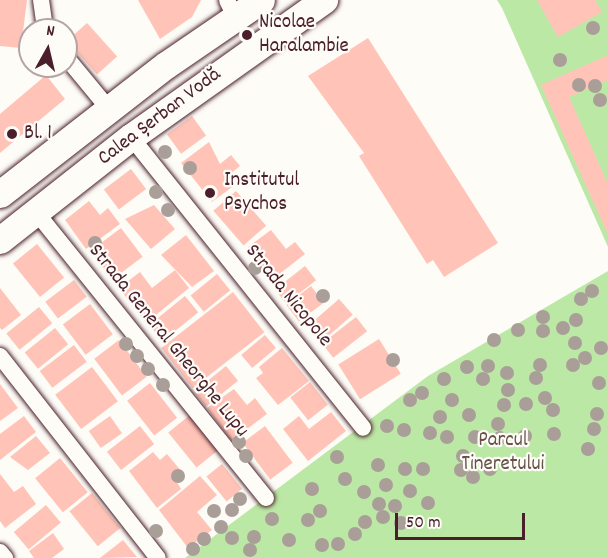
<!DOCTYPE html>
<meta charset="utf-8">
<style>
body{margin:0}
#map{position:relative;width:608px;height:558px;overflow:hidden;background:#fdfcf7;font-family:Dekko,sans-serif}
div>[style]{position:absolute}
.green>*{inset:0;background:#bce8a6}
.building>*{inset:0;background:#ffc4b7;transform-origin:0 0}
.roads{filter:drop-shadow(0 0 2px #4a1f2b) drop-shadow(0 0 2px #4a1f2b)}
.minor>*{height:16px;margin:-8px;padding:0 8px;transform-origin:8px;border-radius:8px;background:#fdfcf7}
.primary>*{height:27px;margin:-13.5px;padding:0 13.5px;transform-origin:13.5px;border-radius:13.5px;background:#fdfcf7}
.trees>*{width:14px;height:14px;margin:-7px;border-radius:50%;background:#aa9e98}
.dots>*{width:16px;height:16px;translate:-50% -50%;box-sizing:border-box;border:3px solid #fdfcf7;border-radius:50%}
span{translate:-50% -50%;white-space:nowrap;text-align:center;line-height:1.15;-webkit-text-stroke:4.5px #fdfcf7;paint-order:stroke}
.poi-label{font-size:21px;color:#4a1f2b}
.left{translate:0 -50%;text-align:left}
.street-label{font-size:21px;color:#4a1f2b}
.park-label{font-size:21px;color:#66514a}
.north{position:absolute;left:18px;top:18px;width:60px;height:60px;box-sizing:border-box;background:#fdfcf7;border:2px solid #b5a4a5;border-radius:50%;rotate:8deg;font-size:16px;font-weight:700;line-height:24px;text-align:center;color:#4a1f2b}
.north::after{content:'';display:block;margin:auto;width:21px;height:27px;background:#4a1f2b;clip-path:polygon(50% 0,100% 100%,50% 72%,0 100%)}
.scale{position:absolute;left:395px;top:513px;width:130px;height:27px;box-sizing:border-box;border:3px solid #4a1f2b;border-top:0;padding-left:8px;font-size:18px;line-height:21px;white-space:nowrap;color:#4a1f2b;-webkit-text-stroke:4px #fdfcf7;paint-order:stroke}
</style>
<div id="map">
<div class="green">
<div style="clip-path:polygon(497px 0,608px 0,608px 247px,502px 8px)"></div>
<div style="clip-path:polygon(608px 271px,608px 558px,185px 558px,428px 376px)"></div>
</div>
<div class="building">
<div style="clip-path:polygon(0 0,27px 0,21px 48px,0 46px)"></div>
<div style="clip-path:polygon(138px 0,201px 0,192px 17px,160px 39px)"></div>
<div style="clip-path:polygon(537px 0,595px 0,602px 12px,558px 37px)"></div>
<div style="left:87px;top:23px;width:45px;height:27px;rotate:48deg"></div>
<div style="clip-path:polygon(368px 38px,498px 243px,444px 277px,433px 260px,427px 264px,359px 156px,364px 153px,308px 76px)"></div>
<div style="clip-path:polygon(608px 55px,608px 80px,569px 97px,608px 184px,608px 235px,541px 85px)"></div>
<div style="clip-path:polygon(46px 75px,65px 99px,0 153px,0 114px)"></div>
<div style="left:192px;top:116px;width:24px;height:31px;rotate:54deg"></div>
<div style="clip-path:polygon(209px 142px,220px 164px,231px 155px,240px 166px,229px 175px,236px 184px,212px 202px,181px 163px)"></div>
<div style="left:131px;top:169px;width:25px;height:34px;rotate:53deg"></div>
<div style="left:236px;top:191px;width:46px;height:30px;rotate:49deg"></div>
<div style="clip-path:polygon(89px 201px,100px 215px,108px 208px,120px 224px,86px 249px,65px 220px)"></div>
<div style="clip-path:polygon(154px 205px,175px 229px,151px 249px,125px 219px)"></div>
<div style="left:121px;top:228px;width:36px;height:38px;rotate:53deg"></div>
<div style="clip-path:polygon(271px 230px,286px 249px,295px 242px,305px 254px,273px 279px,248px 247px)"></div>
<div style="clip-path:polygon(186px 235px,214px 271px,192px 287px,161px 255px)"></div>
<div style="left:37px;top:244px;width:43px;height:31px;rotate:51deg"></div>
<div style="left:305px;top:266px;width:18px;height:38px;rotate:52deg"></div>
<div style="clip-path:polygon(175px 270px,189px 288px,146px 323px,119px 288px,140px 272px,152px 288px)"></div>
<div style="left:217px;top:274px;width:21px;height:34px;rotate:51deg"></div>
<div style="left:74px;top:280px;width:21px;height:36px;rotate:53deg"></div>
<div style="left:311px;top:286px;width:21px;height:31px;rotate:53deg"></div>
<div style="clip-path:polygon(0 288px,21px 315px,2px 330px,0 328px)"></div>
<div style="left:233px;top:292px;width:51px;height:91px;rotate:52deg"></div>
<div style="left:185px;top:296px;width:21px;height:46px;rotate:51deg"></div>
<div style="left:339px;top:299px;width:21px;height:37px;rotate:49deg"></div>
<div style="left:90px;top:304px;width:38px;height:34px;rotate:53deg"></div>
<div style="left:39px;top:307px;width:21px;height:42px;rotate:51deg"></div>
<div style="left:356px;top:317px;width:18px;height:43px;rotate:52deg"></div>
<div style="left:55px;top:328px;width:21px;height:39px;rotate:51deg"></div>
<div style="left:265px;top:335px;width:17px;height:31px;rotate:50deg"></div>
<div style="left:379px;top:339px;width:41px;height:48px;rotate:58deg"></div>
<div style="left:119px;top:340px;width:46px;height:31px;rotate:53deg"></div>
<div style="left:74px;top:345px;width:21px;height:43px;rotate:53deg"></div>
<div style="clip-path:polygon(282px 348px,309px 381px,278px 405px,256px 378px,263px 373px,259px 367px)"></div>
<div style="left:226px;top:366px;width:19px;height:41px;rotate:51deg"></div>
<div style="left:92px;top:367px;width:43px;height:46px;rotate:53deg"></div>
<div style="left:310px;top:382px;width:29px;height:25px;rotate:52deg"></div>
<div style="left:150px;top:383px;width:44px;height:29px;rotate:52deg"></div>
<div style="clip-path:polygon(0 384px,18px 408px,0 421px)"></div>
<div style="clip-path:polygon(234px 389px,247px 405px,255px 398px,267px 414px,231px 441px,207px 408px)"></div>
<div style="clip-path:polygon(331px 412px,346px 431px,308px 461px,283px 429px,299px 416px,309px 429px)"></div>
<div style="left:190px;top:415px;width:45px;height:28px;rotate:51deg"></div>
<div style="clip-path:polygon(24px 416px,36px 432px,0 460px,0 434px)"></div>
<div style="left:110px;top:416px;width:21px;height:26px;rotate:55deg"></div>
<div style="left:140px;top:426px;width:23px;height:42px;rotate:52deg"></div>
<div style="left:265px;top:426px;width:46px;height:28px;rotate:53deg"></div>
<div style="clip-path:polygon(36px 436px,50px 453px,28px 470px,10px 457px)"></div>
<div style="clip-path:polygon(153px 452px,160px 460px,167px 454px,182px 472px,175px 479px,181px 489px,157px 508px,129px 471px)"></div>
<div style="left:60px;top:458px;width:44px;height:32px;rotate:51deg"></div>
<div style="left:222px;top:464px;width:32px;height:20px;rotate:51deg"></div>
<div style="clip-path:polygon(0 474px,14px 492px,23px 486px,36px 504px,5px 528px,0 521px)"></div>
<div style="clip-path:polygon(200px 476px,217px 495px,197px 512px,212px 530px,188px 548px,159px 510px)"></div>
<div style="left:92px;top:493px;width:45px;height:29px;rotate:51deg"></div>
<div style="left:46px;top:505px;width:23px;height:42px;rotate:50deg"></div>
<div style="clip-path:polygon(53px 533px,64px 549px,52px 558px,34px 558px,29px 551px)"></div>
<div style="clip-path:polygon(123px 540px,137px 557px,100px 558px)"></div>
</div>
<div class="roads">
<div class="minor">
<div style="left:41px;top:0;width:30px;rotate:82deg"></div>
<div style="left:227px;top:0;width:19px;rotate:65deg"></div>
<div style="left:66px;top:57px;width:66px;rotate:50.5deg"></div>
<div style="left:131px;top:137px;width:372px;rotate:51.4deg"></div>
<div style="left:36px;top:212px;width:367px;rotate:51.2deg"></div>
<div style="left:0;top:356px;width:256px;rotate:52deg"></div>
<div style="left:0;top:552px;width:8px;rotate:50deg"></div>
</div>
<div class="primary">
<div style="left:0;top:194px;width:210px;rotate:-37.9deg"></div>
<div style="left:166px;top:65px;width:115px;rotate:-34.4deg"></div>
<div style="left:0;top:240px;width:167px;rotate:-38.2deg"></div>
<div style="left:131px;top:137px;width:237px;rotate:-35.4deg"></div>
</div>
</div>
<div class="trees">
<div style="left:593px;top:28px"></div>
<div style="left:560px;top:60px"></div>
<div style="left:579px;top:85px"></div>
<div style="left:595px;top:86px"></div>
<div style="left:600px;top:100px"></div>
<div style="left:165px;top:152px"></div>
<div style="left:190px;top:168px"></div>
<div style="left:156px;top:192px"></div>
<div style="left:168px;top:210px"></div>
<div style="left:95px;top:243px"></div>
<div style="left:255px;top:268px"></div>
<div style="left:592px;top:291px"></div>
<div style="left:323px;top:296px"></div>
<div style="left:581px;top:299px"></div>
<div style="left:543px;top:317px"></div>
<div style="left:576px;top:320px"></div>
<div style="left:563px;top:328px"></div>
<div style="left:518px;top:330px"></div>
<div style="left:543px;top:331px"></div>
<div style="left:494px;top:340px"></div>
<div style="left:575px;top:343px"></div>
<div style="left:126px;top:344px"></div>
<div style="left:601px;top:348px"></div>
<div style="left:137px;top:356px"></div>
<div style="left:585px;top:358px"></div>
<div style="left:393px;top:360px"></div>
<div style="left:540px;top:365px"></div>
<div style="left:573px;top:365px"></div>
<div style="left:488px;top:366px"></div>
<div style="left:467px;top:367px"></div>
<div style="left:148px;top:369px"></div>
<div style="left:507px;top:373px"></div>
<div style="left:536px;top:378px"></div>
<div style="left:444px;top:379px"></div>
<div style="left:483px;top:379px"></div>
<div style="left:599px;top:383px"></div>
<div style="left:163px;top:385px"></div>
<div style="left:508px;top:390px"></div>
<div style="left:422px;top:393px"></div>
<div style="left:545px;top:398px"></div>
<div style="left:410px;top:400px"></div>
<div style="left:452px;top:400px"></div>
<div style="left:526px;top:404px"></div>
<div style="left:504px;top:405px"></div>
<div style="left:553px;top:410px"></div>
<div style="left:597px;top:414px"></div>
<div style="left:469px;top:415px"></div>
<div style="left:440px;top:417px"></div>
<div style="left:498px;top:424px"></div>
<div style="left:387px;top:426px"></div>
<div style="left:594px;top:429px"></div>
<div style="left:404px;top:430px"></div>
<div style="left:430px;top:433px"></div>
<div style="left:554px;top:434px"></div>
<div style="left:525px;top:436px"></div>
<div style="left:447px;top:437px"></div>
<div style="left:475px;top:437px"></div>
<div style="left:500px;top:438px"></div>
<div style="left:239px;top:442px"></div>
<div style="left:588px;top:449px"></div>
<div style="left:246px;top:456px"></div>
<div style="left:463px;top:456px"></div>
<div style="left:337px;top:457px"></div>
<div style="left:378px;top:465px"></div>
<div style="left:405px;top:469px"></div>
<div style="left:423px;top:469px"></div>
<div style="left:490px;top:469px"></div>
<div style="left:461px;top:470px"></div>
<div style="left:178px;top:476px"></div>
<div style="left:473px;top:477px"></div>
<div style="left:345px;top:479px"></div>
<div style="left:386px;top:485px"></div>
<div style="left:312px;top:489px"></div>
<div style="left:410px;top:491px"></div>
<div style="left:364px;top:492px"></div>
<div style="left:240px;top:499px"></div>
<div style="left:428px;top:503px"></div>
<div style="left:379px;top:504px"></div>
<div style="left:395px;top:506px"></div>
<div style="left:232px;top:510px"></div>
<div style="left:214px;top:511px"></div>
<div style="left:320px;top:511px"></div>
<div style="left:383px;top:517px"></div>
<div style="left:272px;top:519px"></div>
<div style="left:308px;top:520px"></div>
<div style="left:365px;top:522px"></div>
<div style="left:401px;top:523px"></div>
<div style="left:221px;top:527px"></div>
<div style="left:156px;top:531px"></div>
<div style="left:355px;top:534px"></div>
<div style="left:254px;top:537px"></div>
<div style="left:232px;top:538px"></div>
<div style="left:204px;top:539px"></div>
<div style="left:289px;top:540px"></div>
<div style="left:338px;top:544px"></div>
<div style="left:322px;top:545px"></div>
<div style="left:193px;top:549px"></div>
<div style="left:250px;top:550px"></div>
</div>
<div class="dots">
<div style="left:247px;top:35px;background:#4a1f2b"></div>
<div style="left:12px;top:134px;background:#4a1f2b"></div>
<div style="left:210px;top:193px;background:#4a1f2b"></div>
</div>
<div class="poi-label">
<span class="left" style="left:259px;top:35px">Nicolae<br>Haralambie</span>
<span class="left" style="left:24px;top:134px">Bl. 1</span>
<span class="left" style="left:224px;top:193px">Institutul<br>Psychos</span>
</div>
<div class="street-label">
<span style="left:160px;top:117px;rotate:-37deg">Calea Șerban Vodă</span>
<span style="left:288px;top:296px;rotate:51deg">Strada Nicopole</span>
<span style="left:168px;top:341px;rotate:51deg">Strada General Gheorghe Lupu</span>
</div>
<div class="park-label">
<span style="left:503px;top:453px">Parcul<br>Tineretului</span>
</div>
<div class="north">N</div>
<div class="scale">50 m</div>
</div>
